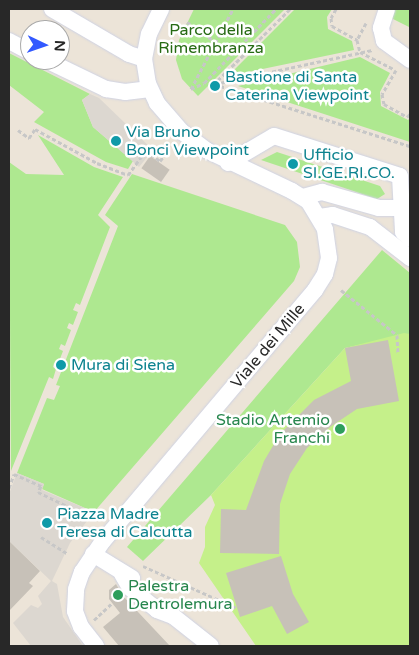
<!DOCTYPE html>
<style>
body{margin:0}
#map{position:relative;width:419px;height:655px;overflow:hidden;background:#ece4d8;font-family:"Varela Round",sans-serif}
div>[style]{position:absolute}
.green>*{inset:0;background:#aee890}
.pitch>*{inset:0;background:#c5f08a}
.plaza>*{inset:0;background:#dcd7d0}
.building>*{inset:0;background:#c7c1b8;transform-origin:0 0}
.path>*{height:3px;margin-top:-1.5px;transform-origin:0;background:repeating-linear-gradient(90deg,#c7c7c7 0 4px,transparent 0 6.5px)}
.roads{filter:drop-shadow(0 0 1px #ced2e3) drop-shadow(0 0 1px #ced2e3)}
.minor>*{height:16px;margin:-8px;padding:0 8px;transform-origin:8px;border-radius:8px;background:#fff}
.dots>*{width:14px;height:14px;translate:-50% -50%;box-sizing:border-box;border:2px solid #fff;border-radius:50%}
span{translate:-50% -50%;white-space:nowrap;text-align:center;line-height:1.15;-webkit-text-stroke:5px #fff;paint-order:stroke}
.park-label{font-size:16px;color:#266a13}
.culture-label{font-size:16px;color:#0d838f}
.left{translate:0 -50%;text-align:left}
.street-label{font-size:16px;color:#282828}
.leisure-label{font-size:16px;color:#27864d}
.right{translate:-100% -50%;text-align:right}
.frame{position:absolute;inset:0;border:10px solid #282828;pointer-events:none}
.north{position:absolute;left:20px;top:20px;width:50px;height:50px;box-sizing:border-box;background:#fff;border:1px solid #a9a9a9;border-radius:50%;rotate:93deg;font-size:14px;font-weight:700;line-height:20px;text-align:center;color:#282828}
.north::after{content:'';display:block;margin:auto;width:18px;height:22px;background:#3359ff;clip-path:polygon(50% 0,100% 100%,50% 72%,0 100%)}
</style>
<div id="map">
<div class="green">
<div style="clip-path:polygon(194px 9px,285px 9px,198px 96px,182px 79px,176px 60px,179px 40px)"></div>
<div style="clip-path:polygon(295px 9px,332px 9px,327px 17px,328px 29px,352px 41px,354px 50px,228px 76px)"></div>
<div style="clip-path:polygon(393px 9px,410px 9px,409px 27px,389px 17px)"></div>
<div style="clip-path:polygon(9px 53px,90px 94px,82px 100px,93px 127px,133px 161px,128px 169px,106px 162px,34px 122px,44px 112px,9px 85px)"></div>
<div style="clip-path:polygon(360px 57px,390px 73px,380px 92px,381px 106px,408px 120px,410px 118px,410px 142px,238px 86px)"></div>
<div style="clip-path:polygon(38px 135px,94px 167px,123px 177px,98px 215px,110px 227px,80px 305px,76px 303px,73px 310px,78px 312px,73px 325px,69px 323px,67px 328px,71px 330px,65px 346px,61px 344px,59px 349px,63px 351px,58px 364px,54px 363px,53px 367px,56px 369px,53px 379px,49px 377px,11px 471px,9px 162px,26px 174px,64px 175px)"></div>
<div style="clip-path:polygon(277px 152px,380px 186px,385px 194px,377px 199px,261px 160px)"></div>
<div style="clip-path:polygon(132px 174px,285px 225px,297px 242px,300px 267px,294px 281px,94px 512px,42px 489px,44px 484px,17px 473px,47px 398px,54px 400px,60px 386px,56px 385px,118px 226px,105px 215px)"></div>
<div style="clip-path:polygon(382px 250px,410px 273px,410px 334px,345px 348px,211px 495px,143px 561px,127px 547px)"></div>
</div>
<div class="pitch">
<div style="clip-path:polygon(404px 333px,410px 334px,410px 646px,256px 646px,199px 563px,205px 547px,205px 527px,215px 505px,211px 495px,345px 348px)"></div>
</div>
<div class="plaza">
<div style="clip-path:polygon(90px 94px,99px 98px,153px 150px,139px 167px,93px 127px,82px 100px)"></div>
<div style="clip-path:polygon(17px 473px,44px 484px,42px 490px,94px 512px,70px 543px,52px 581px,57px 584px,63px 617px,83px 646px,31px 646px,13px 623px,31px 605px,38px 608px,42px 604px,38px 596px,51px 581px,9px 541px,9px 494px)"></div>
</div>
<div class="building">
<div style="left:150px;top:156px;width:24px;height:15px;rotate:35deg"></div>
<div style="clip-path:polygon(388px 340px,399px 401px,357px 409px,330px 427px,307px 448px,290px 474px,280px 504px,279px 554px,220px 553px,221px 509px,246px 510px,264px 461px,280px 434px,314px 400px,351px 381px,345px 348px)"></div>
<div style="clip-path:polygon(9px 541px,40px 571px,29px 583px,33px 586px,9px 611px)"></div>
<div style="clip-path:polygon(281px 556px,293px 594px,309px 622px,287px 634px,272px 606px,240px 617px,226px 573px)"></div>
<div style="clip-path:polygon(116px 584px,123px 596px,170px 646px,119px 646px,103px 627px,120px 613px,109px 599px,109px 590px)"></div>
</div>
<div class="path">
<div style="left:290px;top:9px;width:107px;rotate:135.4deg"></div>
<div style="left:214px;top:84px;width:206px;rotate:17.6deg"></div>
<div style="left:336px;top:9px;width:10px;rotate:119deg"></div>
<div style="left:331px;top:18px;width:8px;rotate:83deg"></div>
<div style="left:332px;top:26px;width:29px;rotate:29deg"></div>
<div style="left:187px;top:22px;width:35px;rotate:35deg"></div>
<div style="left:366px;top:23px;width:19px;rotate:118deg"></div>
<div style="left:357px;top:40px;width:12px;rotate:76deg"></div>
<div style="left:360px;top:52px;width:39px;rotate:27deg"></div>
<div style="left:396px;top:70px;width:28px;rotate:120deg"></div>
<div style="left:382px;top:94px;width:10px;rotate:79deg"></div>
<div style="left:384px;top:104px;width:26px;rotate:29deg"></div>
<div style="left:407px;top:117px;width:4px;rotate:-45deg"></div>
<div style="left:215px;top:84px;width:161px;rotate:-12.2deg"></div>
<div style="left:191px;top:89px;width:14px;rotate:-25deg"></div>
<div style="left:204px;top:83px;width:103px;rotate:-45.8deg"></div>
<div style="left:191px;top:89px;width:90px;rotate:-62.3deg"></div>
<div style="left:18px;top:130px;width:14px;rotate:36deg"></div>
<div style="left:29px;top:138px;width:11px;rotate:-56deg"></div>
<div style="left:35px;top:129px;width:71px;rotate:28.7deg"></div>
<div style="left:97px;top:163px;width:33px;rotate:21deg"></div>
<div style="left:128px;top:175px;width:31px;rotate:-54deg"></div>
<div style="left:146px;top:150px;width:18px;rotate:38deg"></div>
<div style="left:160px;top:161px;width:5px;rotate:-53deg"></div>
<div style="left:341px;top:290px;width:72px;rotate:38.8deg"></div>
<div style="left:397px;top:335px;width:18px;rotate:87deg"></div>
<div style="left:9px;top:488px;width:15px;rotate:-70deg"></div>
<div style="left:14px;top:474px;width:30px;rotate:24deg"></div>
<div style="left:41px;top:486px;width:7px;rotate:117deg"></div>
<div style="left:38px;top:492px;width:62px;rotate:25.7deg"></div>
<div style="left:41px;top:537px;width:32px;rotate:32deg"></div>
<div style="left:143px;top:566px;width:103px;rotate:24.1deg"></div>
<div style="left:94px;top:620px;width:25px;rotate:-43deg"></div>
</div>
<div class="roads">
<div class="minor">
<div style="left:52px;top:9px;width:89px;rotate:30.3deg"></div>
<div style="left:129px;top:54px;width:16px;rotate:18deg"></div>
<div style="left:387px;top:9px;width:20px;rotate:108deg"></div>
<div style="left:381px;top:28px;width:13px;rotate:77deg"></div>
<div style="left:384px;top:41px;width:32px;rotate:36deg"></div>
<div style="left:9px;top:41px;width:24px;rotate:28deg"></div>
<div style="left:46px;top:60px;width:67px;rotate:25.8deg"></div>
<div style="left:106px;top:89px;width:19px;rotate:9deg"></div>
<div style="left:125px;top:92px;width:25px;rotate:-7deg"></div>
<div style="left:228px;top:163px;width:53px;rotate:-30.4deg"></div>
<div style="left:274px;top:136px;width:132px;rotate:17.6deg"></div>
<div style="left:400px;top:176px;width:56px;rotate:86.9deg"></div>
<div style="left:403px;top:232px;width:10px;rotate:45deg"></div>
<div style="left:303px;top:197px;width:20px;rotate:-15deg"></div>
<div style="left:322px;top:192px;width:59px;rotate:15.7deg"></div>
<div style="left:379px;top:208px;width:23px"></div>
<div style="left:320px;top:217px;width:13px;rotate:-9deg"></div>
<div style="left:333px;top:215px;width:39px;rotate:18deg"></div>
<div style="left:370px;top:227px;width:51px;rotate:37.8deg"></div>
<div style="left:93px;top:554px;width:46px;rotate:31.6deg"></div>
<div style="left:122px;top:574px;width:16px;rotate:60deg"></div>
<div style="left:130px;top:588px;width:35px;rotate:39deg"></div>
<div style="left:157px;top:610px;width:17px;rotate:21deg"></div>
<div style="left:173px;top:616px;width:48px;rotate:38.3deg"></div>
<div style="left:96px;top:646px;width:24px;rotate:-128deg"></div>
<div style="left:81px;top:627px;width:17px;rotate:-111deg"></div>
<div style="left:75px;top:611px;width:22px;rotate:-87deg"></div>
<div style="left:76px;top:589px;width:18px;rotate:-71deg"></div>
<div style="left:82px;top:572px;width:37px;rotate:-56deg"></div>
<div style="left:103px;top:541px;width:329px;rotate:-49.8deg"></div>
<div style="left:315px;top:290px;width:19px;rotate:-58deg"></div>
<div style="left:325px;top:274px;width:16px;rotate:-76deg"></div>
<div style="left:329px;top:258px;width:29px;rotate:-98deg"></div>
<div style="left:325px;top:229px;width:33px;rotate:-121deg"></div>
<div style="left:308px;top:201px;width:19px;rotate:-148deg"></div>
<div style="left:292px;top:191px;width:95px;rotate:-154.5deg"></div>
<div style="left:206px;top:150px;width:30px;rotate:-143deg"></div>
<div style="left:182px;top:132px;width:38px;rotate:-131deg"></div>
<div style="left:157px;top:103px;width:21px;rotate:-115deg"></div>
<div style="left:148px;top:84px;width:25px;rotate:-99deg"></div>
<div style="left:144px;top:59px;width:25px;rotate:-79deg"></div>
<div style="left:149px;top:34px;width:28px;rotate:-64deg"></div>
</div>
</div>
<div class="dots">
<div style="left:215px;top:86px;background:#0f9aa8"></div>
<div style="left:116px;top:141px;background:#0f9aa8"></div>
<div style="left:293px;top:164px;background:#0f9aa8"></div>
<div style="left:61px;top:365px;background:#0f9aa8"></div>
<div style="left:340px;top:429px;background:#2e9e5b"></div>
<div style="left:47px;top:523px;background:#0f9aa8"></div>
<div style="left:118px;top:595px;background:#2e9e5b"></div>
</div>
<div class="park-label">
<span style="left:211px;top:39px">Parco della<br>Rimembranza</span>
</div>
<div class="culture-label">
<span class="left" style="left:225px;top:86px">Bastione di Santa<br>Caterina Viewpoint</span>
<span class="left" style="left:126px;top:141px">Via Bruno<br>Bonci Viewpoint</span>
<span class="left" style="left:303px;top:164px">Ufficio<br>SI.GE.RI.CO.</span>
<span class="left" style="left:71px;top:365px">Mura di Siena</span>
<span class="left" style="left:57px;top:523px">Piazza Madre<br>Teresa di Calcutta</span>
</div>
<div class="street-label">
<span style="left:268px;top:346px;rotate:-50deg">Viale dei Mille</span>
</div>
<div class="leisure-label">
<span class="right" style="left:330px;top:429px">Stadio Artemio<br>Franchi</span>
<span class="left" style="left:128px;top:595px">Palestra<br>Dentrolemura</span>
</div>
<div class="frame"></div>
<div class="north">N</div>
</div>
